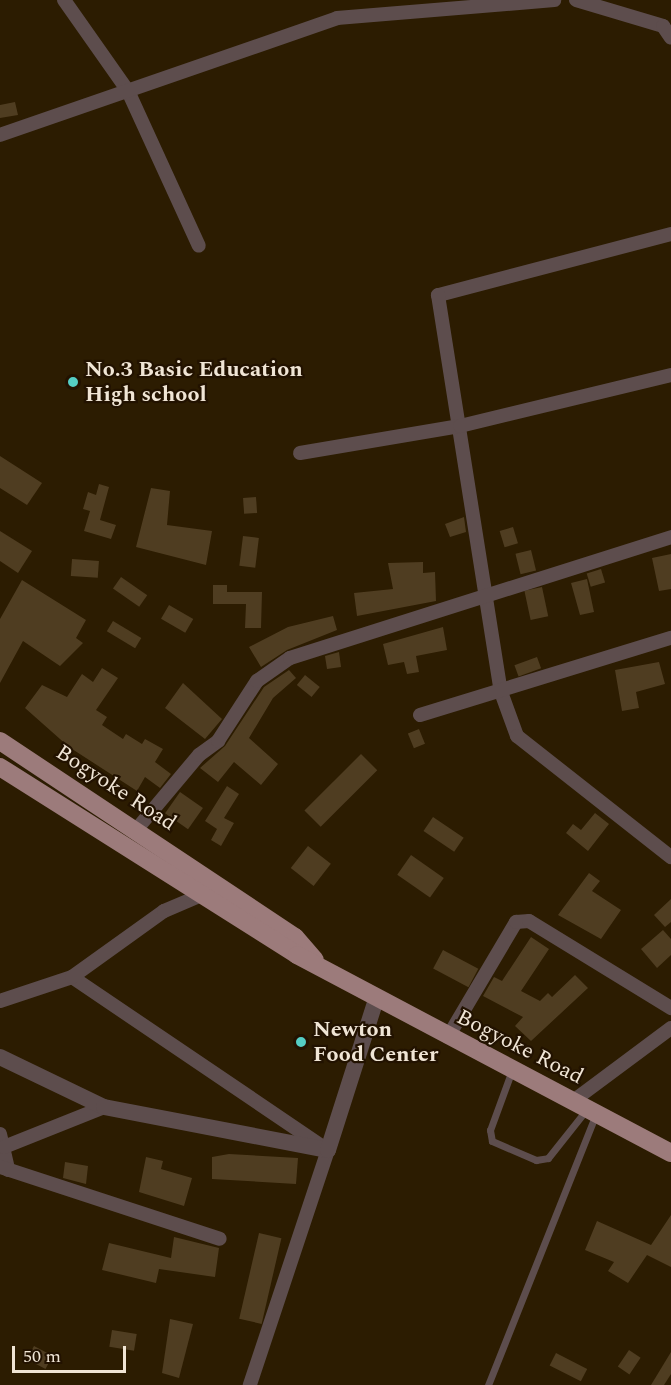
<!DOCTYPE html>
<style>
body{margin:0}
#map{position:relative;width:671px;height:1385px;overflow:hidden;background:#2c1c01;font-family:Spectral,serif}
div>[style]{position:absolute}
.building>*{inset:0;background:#4f3d21;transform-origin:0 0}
.service>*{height:7px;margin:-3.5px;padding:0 3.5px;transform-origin:3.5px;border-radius:3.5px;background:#5d4d4d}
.minor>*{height:14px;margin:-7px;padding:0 7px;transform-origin:7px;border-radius:7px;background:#5d4d4d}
.tertiary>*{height:16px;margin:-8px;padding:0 8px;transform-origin:8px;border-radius:8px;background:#5d4d4d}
.primary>*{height:18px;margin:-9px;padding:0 9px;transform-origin:9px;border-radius:9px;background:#9c7b7b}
.dots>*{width:16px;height:16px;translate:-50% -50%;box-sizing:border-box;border:3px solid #221200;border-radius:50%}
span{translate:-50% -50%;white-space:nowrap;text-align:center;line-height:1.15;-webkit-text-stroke:4.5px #221200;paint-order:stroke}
.poi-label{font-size:22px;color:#f0e5d5;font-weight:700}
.left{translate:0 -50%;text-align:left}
.street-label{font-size:22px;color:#f0e5d5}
.scale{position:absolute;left:12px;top:1346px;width:114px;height:27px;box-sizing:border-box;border:3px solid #f0e5d5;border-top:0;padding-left:8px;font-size:18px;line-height:21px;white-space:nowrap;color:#f0e5d5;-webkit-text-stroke:4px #221200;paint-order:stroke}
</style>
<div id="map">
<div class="building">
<div style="clip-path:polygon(15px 102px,18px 115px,0 118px,0 105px)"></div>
<div style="clip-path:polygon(0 456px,42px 483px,27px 505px,0 488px)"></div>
<div style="clip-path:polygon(99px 484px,109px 487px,100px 520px,116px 525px,111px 539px,84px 531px,90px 511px,83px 509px,88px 492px,96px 495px)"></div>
<div style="clip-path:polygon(151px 488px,170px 491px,167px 525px,212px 531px,206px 565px,136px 547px)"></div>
<div style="left:256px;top:497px;width:16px;height:13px;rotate:86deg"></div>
<div style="clip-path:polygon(464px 517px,466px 532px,450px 537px,445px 524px)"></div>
<div style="left:513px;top:527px;width:17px;height:14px;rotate:73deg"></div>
<div style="clip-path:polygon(0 531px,32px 551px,18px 573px,0 561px)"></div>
<div style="left:243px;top:536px;width:16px;height:30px;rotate:7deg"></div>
<div style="left:531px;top:550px;width:21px;height:16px;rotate:76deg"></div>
<div style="clip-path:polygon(671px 554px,671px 589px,659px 591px,652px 558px)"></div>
<div style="left:72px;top:559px;width:27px;height:17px;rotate:4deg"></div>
<div style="clip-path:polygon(423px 562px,423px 573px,435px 572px,436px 601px,357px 616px,354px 593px,393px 589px,388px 563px)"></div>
<div style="left:601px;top:569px;width:14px;height:15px;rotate:73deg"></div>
<div style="left:121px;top:577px;width:32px;height:14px;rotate:35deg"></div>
<div style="clip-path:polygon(587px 579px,594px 612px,580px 615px,571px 583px)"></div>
<div style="clip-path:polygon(22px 580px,86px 620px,76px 638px,83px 643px,60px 666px,23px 641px,0 683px,0 619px)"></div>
<div style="clip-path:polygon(213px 585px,227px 585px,227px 592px,262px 592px,261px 628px,245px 628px,246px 604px,213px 604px)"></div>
<div style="left:542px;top:587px;width:30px;height:18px;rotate:78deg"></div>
<div style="left:169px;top:605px;width:28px;height:16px;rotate:30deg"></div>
<div style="clip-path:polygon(333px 616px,337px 630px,287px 650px,261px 667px,249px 647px,288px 627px)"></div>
<div style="left:113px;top:621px;width:33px;height:12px;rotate:31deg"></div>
<div style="clip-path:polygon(443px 627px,447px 650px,416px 656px,419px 672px,407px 674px,404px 662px,388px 665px,383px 644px)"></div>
<div style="clip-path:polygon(339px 652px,341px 667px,327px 669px,325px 656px)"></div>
<div style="left:537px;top:657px;width:12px;height:24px;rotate:70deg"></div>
<div style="clip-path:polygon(659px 662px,665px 684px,636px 692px,639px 708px,622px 711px,615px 670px)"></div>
<div style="clip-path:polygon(102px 668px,118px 678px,96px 710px,107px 717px,102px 725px,123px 739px,126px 734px,142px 744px,145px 739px,163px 749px,155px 762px,171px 774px,160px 788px,145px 777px,137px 791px,69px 747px,25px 708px,42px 685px,67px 697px,82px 674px,93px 682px)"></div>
<div style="clip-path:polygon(289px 670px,296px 678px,273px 698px,249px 738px,278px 764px,261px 785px,234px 762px,218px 782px,200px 768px,225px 746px,264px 687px)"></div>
<div style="left:305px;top:675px;width:19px;height:13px;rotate:39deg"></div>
<div style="clip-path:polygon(183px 683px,222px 719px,205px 739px,165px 708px)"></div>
<div style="left:419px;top:729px;width:16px;height:12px;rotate:68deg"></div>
<div style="left:361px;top:754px;width:23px;height:80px;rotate:45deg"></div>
<div style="clip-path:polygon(227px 786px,239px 794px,224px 818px,234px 823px,221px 846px,211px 840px,217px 829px,205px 821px)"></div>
<div style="left:180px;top:792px;width:28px;height:26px;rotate:35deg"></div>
<div style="clip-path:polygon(595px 813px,609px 824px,588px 851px,566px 833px,573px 824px,581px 830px)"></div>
<div style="left:433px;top:817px;width:37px;height:17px;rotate:34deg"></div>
<div style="left:308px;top:846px;width:29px;height:28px;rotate:38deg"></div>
<div style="left:411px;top:855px;width:40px;height:24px;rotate:35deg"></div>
<div style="clip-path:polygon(589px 873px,600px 881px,592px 891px,621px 910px,601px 939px,558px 915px)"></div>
<div style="clip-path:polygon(671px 899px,671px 922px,665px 927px,654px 915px)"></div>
<div style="clip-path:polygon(663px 930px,671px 939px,671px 955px,657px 968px,641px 949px)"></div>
<div style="clip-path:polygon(531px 937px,549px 949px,521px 991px,540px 1001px,548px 993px,552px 997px,575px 975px,588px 988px,531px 1041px,515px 1026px,523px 1017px,483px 996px,494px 977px,502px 981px)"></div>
<div style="left:443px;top:950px;width:40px;height:21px;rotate:28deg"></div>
<div style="clip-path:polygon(229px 1154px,298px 1158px,296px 1184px,212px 1179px,212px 1157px)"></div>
<div style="clip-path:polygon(146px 1157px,163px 1161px,161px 1169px,192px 1178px,184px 1206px,139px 1192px)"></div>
<div style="clip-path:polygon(65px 1162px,88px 1166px,86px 1184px,63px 1178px)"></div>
<div style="clip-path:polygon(671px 1215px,671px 1267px,647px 1255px,628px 1283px,608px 1271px,614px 1262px,585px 1250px,597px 1221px,651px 1245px)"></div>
<div style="left:259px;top:1233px;width:23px;height:88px;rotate:13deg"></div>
<div style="clip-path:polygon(174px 1237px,219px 1248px,215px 1277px,159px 1269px,156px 1283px,102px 1270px,109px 1243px,171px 1258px)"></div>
<div style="clip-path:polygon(170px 1319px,193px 1324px,179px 1378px,162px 1373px)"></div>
<div style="left:112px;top:1330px;width:25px;height:17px;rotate:9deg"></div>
<div style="left:34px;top:1346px;width:21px;height:15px;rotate:28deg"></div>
<div style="left:629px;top:1350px;width:14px;height:20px;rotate:34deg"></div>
<div style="clip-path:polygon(671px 1352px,671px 1374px,664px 1385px,651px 1385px)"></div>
<div style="left:556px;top:1353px;width:35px;height:14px;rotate:27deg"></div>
</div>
<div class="service">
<div style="left:512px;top:1070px;width:64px;rotate:110.1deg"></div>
<div style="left:490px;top:1130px;width:11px;rotate:80deg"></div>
<div style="left:492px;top:1141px;width:48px;rotate:23.4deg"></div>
<div style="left:536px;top:1160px;width:12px;rotate:-9deg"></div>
<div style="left:548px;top:1158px;width:63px;rotate:-51.5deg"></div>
<div style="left:488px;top:1385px;width:292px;rotate:-68.3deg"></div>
</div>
<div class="minor">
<div style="left:64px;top:0;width:111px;rotate:54.9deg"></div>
<div style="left:128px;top:91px;width:170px;rotate:65.4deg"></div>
<div style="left:576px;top:0;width:91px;rotate:16.6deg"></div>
<div style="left:663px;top:26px;width:14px;rotate:56deg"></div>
<div style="left:0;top:135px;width:357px;rotate:-19.1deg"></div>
<div style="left:337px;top:18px;width:218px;rotate:-4.7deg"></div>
<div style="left:671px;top:234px;width:241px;rotate:165.3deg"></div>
<div style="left:438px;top:295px;width:402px;rotate:81deg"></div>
<div style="left:501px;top:692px;width:47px;rotate:70deg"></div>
<div style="left:517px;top:736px;width:196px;rotate:38.2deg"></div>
<div style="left:300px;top:453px;width:162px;rotate:-9.6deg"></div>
<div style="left:460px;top:426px;width:217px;rotate:-13.6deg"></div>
<div style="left:420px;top:715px;width:263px;rotate:-17.1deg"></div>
<div style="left:136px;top:830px;width:98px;rotate:-50deg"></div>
<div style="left:199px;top:755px;width:24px;rotate:-36deg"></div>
<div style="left:218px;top:741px;width:72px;rotate:-57deg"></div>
<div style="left:257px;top:681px;width:40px;rotate:-34.9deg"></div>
<div style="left:290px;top:658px;width:400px;rotate:-17.6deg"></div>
<div style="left:72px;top:977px;width:309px;rotate:34.1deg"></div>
<div style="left:328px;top:1150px;width:248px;rotate:108.4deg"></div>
<div style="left:0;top:1001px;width:76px;rotate:-18.4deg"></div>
<div style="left:72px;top:977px;width:113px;rotate:-35.7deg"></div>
<div style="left:164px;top:911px;width:38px;rotate:-23deg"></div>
<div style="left:448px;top:1037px;width:134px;rotate:-59.4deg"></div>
<div style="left:516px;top:922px;width:13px;rotate:-4deg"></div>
<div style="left:529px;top:921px;width:167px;rotate:31.5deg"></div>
<div style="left:573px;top:1101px;width:122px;rotate:-36.7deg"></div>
<div style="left:0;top:1134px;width:37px;rotate:77deg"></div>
<div style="left:4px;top:1147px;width:108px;rotate:-21.8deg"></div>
<div style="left:0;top:1167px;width:231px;rotate:18.1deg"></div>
</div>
<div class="tertiary">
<div style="left:0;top:1057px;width:115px;rotate:25.7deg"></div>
<div style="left:104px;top:1107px;width:228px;rotate:10.9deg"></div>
<div style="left:328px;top:1150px;width:157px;rotate:-72.3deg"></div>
</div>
<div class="primary">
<div style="left:0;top:741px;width:354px;rotate:33.6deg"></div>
<div style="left:295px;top:937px;width:30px;rotate:49deg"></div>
<div style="left:0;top:767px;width:352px;rotate:32.3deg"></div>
<div style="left:297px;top:955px;width:423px;rotate:27.9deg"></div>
</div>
<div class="dots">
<div style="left:73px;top:382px;background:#55cec4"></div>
<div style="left:301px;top:1042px;background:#55cec4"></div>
</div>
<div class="poi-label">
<span class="left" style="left:85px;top:382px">No.3 Basic Education<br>High school</span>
<span class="left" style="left:313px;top:1042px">Newton<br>Food Center</span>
</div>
<div class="street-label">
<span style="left:116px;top:788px;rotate:33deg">Bogyoke Road</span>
<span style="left:520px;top:1047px;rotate:27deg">Bogyoke Road</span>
</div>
<div class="scale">50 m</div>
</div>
